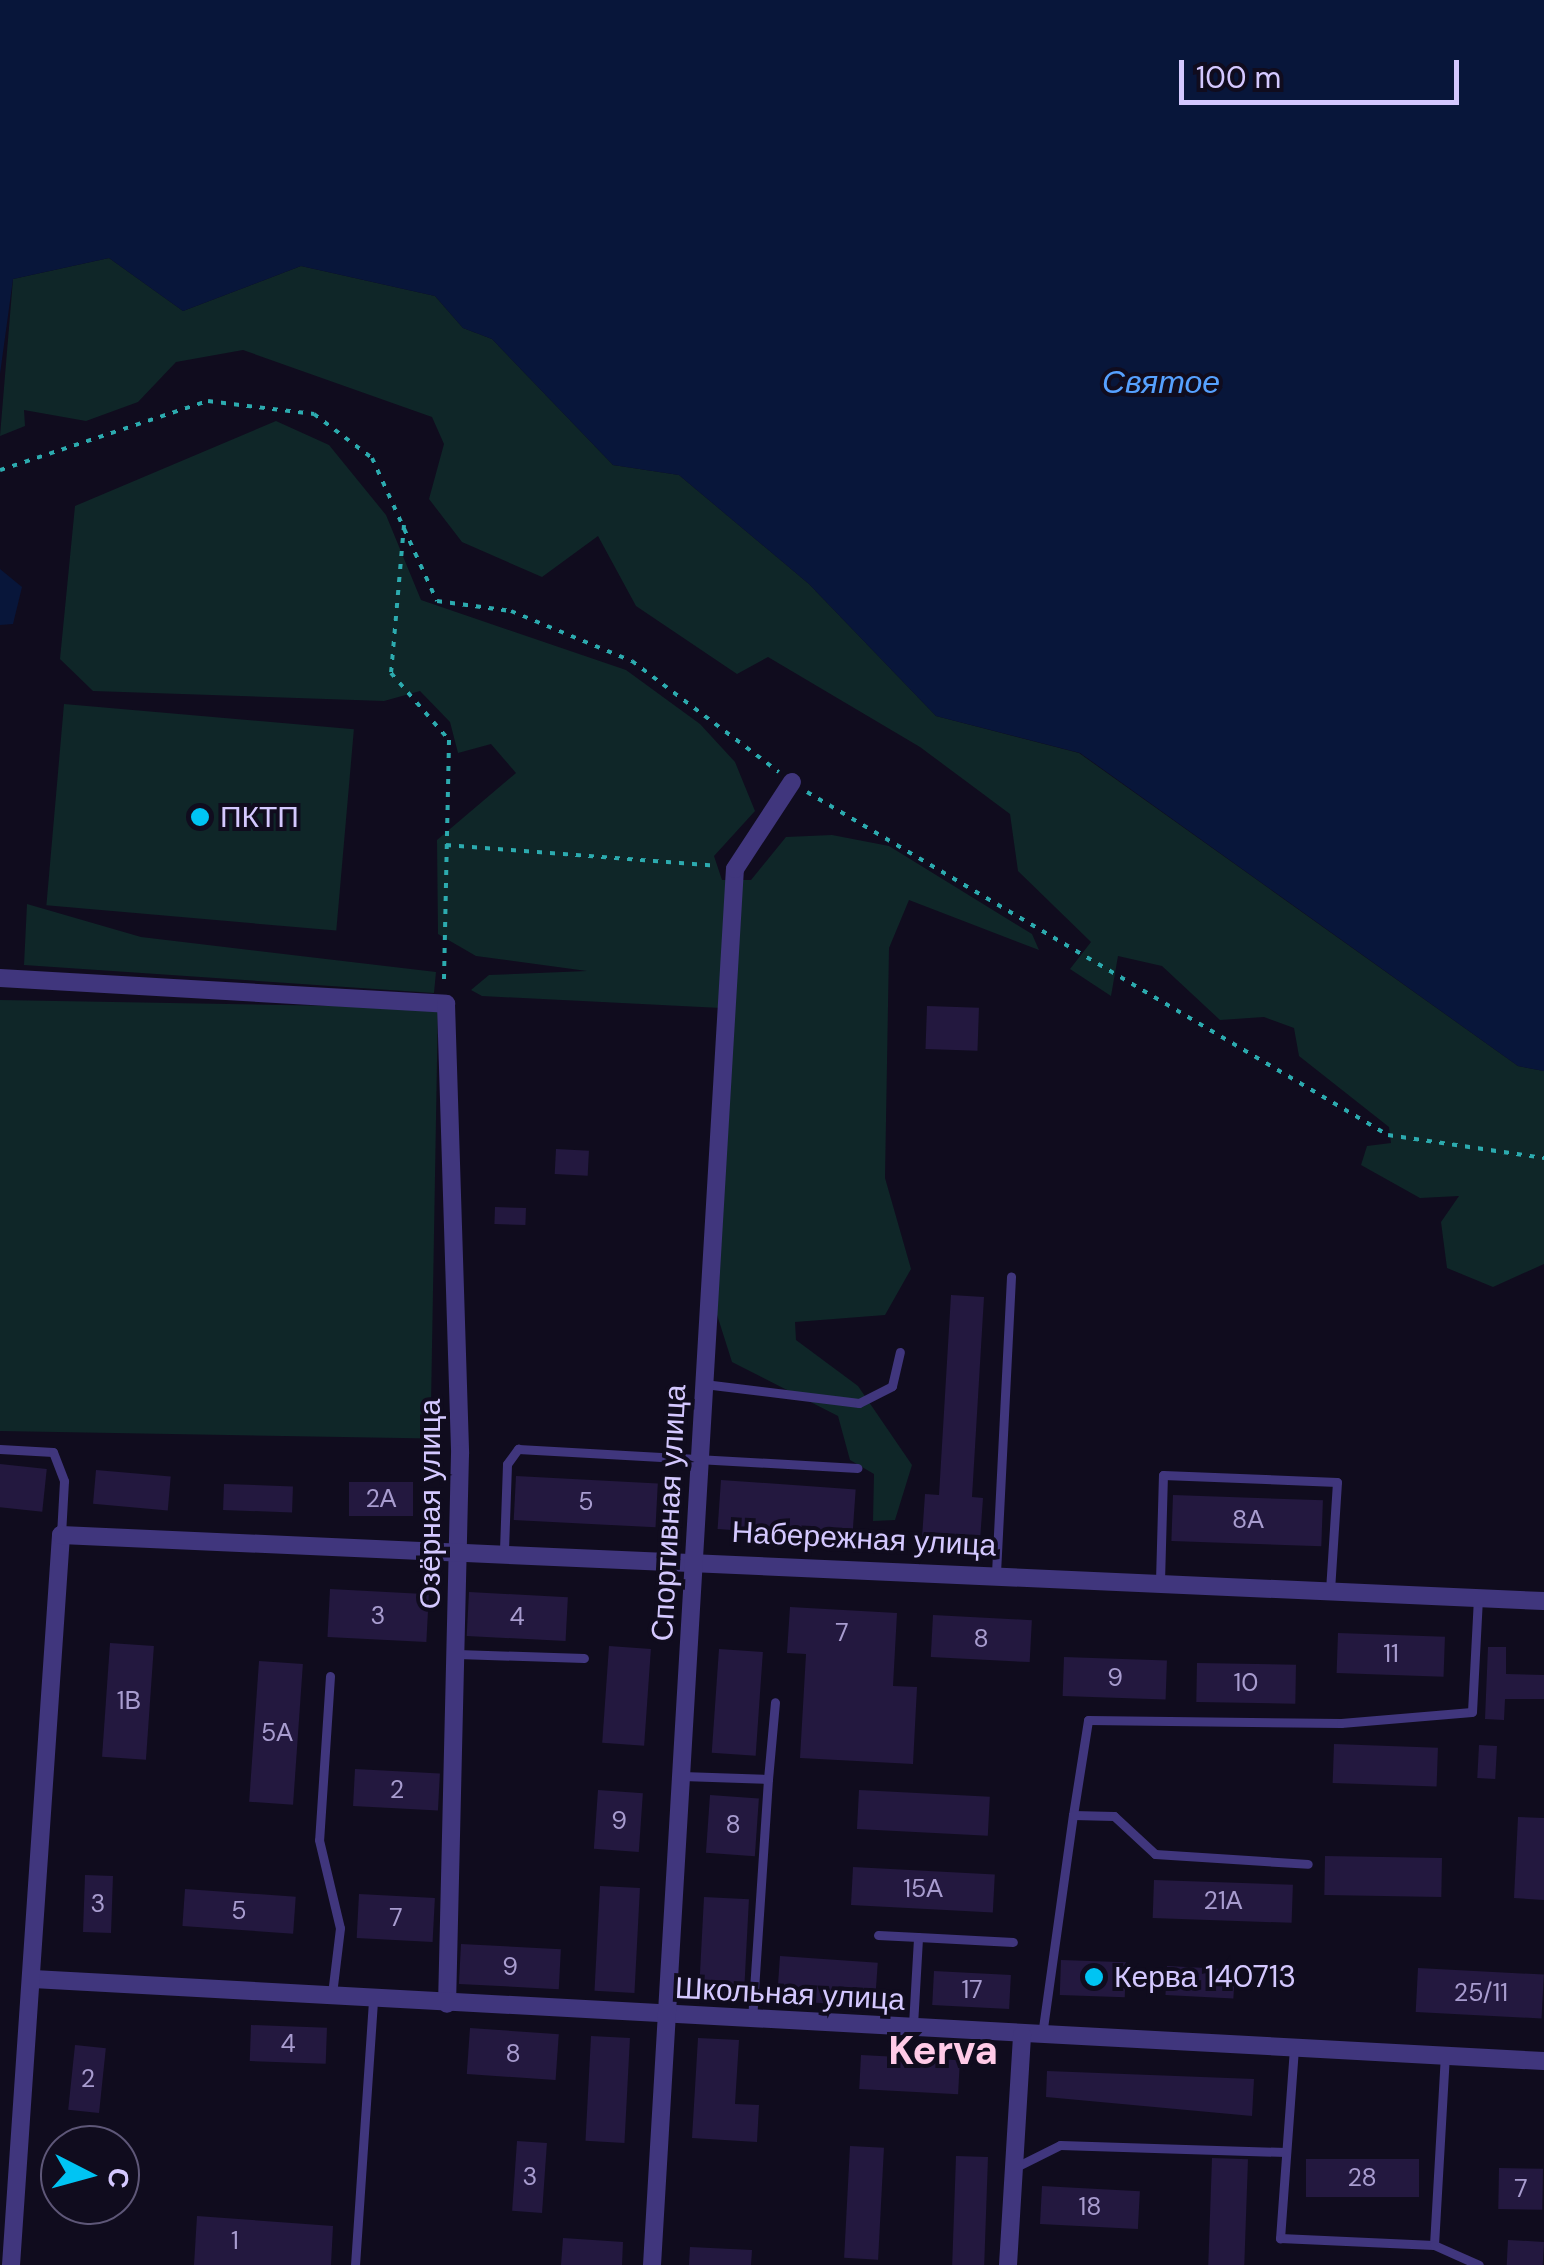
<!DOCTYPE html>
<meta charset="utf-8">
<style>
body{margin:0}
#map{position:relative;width:1544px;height:2265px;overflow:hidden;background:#100c1e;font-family:"DM Sans",sans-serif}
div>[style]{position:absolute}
.green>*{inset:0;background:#0f2628;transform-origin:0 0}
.water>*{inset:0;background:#08163a}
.building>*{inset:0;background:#23183f;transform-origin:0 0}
.path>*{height:4px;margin-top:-2px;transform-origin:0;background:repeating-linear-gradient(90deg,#2cabaf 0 5px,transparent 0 13px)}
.service>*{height:9px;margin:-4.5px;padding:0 4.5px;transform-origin:4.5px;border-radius:4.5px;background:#40367d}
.minor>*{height:18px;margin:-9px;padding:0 9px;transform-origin:9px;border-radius:9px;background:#40367d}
.dots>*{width:28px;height:28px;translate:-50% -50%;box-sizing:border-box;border:5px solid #100c1e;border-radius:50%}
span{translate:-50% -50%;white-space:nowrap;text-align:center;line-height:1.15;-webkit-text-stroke:8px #100c1e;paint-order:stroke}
.number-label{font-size:25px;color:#a89ccf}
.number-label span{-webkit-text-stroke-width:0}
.poi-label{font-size:30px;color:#d4c8ff}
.left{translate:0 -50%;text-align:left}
.street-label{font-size:30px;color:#d4c8ff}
.water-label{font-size:32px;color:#56a1ff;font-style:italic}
.district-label{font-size:40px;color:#ffcae7;font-weight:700}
.north{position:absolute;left:40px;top:2125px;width:100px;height:100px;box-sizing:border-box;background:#100c1e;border:2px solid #5e5778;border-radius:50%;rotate:96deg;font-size:28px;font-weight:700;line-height:40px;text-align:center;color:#d4c8ff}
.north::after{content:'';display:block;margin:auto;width:35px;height:45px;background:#00c4f3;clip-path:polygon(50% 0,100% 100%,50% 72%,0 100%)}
.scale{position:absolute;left:1179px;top:60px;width:280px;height:45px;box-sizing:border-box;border:5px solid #d4c8ff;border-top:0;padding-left:12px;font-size:30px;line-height:35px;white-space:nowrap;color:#d4c8ff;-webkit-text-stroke:8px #100c1e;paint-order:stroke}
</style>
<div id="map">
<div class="green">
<div style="clip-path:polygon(109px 258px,183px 311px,301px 266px,435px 296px,463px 328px,492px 339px,613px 465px,679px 475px,809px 584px,936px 716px,1079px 753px,1518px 1066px,1544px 1071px,1544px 1264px,1493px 1287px,1447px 1268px,1441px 1222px,1459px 1196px,1420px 1198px,1361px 1165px,1367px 1146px,1391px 1143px,1389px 1127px,1299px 1056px,1294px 1028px,1264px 1017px,1220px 1020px,1162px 966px,1118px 956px,1111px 996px,1070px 969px,1091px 942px,1018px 871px,1010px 814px,920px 747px,768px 657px,737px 674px,636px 606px,598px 536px,542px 577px,462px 542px,429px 499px,444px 444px,432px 417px,243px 350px,176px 362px,138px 402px,86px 421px,24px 410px,25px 426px,0 436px,13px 279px)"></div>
<div style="clip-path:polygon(276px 421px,329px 445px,386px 515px,421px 600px,626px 670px,700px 724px,735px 762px,755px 811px,714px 856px,722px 880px,751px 880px,786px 837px,832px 835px,889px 846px,1032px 934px,1039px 950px,909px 900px,889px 948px,885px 1178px,911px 1269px,885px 1315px,795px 1322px,796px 1340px,858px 1386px,912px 1465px,895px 1520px,873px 1521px,874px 1474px,850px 1460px,838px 1416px,732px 1362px,705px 1277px,721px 1008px,482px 996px,471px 990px,489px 975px,587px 971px,476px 956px,438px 934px,437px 840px,516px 773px,491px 744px,458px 753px,450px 722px,420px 691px,384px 701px,93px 691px,60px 659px,75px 506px)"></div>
<div style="left:64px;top:704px;width:291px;height:202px;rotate:5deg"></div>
<div style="clip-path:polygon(27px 904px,141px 937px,436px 972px,434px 993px,24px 965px)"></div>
<div style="left:0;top:1000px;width:438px;height:431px;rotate:1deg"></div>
</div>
<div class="water">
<div style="clip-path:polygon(0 0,1544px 0,1544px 1071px,1518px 1066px,1080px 753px,936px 716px,809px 584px,679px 475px,613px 465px,492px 339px,463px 328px,435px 296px,301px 266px,183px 311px,109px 258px,13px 279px,0 374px)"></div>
<div style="clip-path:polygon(0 569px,22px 587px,13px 624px,0 625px)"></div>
</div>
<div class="building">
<div style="left:927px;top:1006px;width:52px;height:43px;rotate:2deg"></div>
<div style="left:556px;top:1149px;width:33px;height:25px;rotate:3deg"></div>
<div style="left:495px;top:1207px;width:31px;height:17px;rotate:2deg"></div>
<div style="clip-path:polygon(951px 1295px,984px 1297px,972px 1497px,983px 1498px,980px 1541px,922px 1538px,925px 1494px,939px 1495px)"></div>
<div style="left:0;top:1464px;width:47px;height:43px;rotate:6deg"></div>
<div style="left:96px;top:1470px;width:75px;height:34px;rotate:5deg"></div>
<div style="left:516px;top:1476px;width:142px;height:44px;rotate:3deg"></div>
<div style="left:721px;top:1480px;width:135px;height:49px;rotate:4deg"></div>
<div style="left:349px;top:1482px;width:64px;height:34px"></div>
<div style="left:224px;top:1484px;width:69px;height:26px;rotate:2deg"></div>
<div style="left:1173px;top:1495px;width:150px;height:46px;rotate:2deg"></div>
<div style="left:330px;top:1589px;width:99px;height:48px;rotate:3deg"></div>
<div style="left:469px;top:1592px;width:99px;height:44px;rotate:3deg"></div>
<div style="clip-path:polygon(790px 1607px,897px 1613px,893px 1686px,917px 1687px,913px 1764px,800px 1758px,806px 1654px,787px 1653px)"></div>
<div style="left:933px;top:1615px;width:99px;height:42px;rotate:3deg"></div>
<div style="left:1338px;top:1633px;width:107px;height:40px;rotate:2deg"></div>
<div style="left:110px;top:1643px;width:44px;height:114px;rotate:4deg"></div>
<div style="left:609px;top:1646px;width:42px;height:97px;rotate:4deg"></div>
<div style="clip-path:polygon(1488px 1647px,1506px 1647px,1506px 1674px,1544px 1675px,1544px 1699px,1505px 1699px,1504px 1720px,1485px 1719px)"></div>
<div style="left:719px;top:1649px;width:44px;height:104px;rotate:4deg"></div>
<div style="left:1064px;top:1657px;width:103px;height:39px;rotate:2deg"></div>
<div style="left:259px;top:1661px;width:44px;height:141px;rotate:4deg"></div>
<div style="left:1197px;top:1663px;width:99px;height:39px;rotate:1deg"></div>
<div style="left:1334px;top:1744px;width:104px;height:39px;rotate:2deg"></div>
<div style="left:1479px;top:1745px;width:18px;height:33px;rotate:3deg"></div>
<div style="left:355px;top:1769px;width:85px;height:37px;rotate:3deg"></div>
<div style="left:598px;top:1790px;width:45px;height:59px;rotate:4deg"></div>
<div style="left:859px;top:1790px;width:131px;height:39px;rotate:3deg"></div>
<div style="left:710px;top:1795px;width:49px;height:58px;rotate:4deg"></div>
<div style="clip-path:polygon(1518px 1817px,1544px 1818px,1544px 1900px,1514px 1898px)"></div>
<div style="left:1325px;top:1856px;width:117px;height:39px;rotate:1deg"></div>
<div style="left:853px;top:1867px;width:142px;height:38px;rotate:3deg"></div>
<div style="left:85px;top:1875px;width:28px;height:57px;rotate:2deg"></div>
<div style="left:1154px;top:1880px;width:139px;height:38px;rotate:2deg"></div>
<div style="left:600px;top:1886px;width:40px;height:105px;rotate:3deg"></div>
<div style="left:185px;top:1889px;width:111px;height:37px;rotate:4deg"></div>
<div style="left:359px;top:1894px;width:76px;height:44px;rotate:3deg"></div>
<div style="left:704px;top:1897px;width:45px;height:102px;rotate:3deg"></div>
<div style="left:461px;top:1944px;width:100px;height:40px;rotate:3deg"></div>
<div style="left:780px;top:1956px;width:98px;height:44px;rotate:4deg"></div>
<div style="left:1061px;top:1960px;width:65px;height:35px;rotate:2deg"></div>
<div style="left:1167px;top:1966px;width:68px;height:29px;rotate:3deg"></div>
<div style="left:1418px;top:1968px;width:126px;height:44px;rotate:3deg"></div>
<div style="left:934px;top:1971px;width:77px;height:34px;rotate:3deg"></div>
<div style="left:251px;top:2025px;width:76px;height:36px;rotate:2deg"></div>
<div style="left:470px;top:2028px;width:89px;height:46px;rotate:4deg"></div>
<div style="left:591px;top:2036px;width:39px;height:105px;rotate:3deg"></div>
<div style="clip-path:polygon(698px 2038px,739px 2040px,735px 2104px,759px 2105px,757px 2142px,692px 2138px)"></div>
<div style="left:75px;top:2045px;width:31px;height:65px;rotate:6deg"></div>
<div style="left:861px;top:2055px;width:99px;height:34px;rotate:3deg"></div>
<div style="clip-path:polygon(1047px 2071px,1254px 2079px,1252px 2116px,1046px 2097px)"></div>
<div style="left:517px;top:2141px;width:30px;height:70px;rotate:4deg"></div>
<div style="left:850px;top:2146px;width:34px;height:112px;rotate:3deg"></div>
<div style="left:956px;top:2156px;width:32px;height:109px;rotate:2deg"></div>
<div style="left:1212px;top:2158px;width:36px;height:107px;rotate:2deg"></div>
<div style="left:1306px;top:2159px;width:113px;height:38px"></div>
<div style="left:1499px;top:2168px;width:44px;height:41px;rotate:1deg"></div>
<div style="left:1042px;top:2186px;width:98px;height:38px;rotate:3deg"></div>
<div style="clip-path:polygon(197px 2216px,333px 2226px,331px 2265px,194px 2265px)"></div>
<div style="clip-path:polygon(563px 2238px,623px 2242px,622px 2265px,561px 2265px)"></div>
<div style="left:1508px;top:2240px;width:36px;height:25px;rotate:3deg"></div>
<div style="clip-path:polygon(690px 2247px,752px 2250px,751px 2265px,689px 2265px)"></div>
</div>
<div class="path">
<div style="left:0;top:470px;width:219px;rotate:-18.4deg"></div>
<div style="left:208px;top:401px;width:107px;rotate:7deg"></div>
<div style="left:314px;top:414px;width:73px;rotate:37.2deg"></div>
<div style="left:372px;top:458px;width:157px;rotate:65.6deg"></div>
<div style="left:437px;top:601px;width:75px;rotate:7.7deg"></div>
<div style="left:511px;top:611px;width:131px;rotate:22.5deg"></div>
<div style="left:632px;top:661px;width:184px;rotate:37.1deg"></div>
<div style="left:404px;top:525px;width:149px;rotate:95deg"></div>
<div style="left:391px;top:673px;width:89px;rotate:49.1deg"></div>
<div style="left:449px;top:740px;width:246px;rotate:91.2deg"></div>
<div style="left:807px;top:792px;width:675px;rotate:30.56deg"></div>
<div style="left:1388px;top:1135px;width:158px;rotate:8.4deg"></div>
<div style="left:446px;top:845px;width:271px;rotate:4.4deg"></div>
</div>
<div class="service">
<div style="left:704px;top:1384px;width:156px;rotate:7deg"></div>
<div style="left:859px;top:1403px;width:37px;rotate:-27deg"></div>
<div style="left:892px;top:1386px;width:35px;rotate:-77deg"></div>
<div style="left:0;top:1449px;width:53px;rotate:3.2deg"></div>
<div style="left:53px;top:1452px;width:31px;rotate:69deg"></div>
<div style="left:64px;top:1481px;width:54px;rotate:93.2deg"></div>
<div style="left:504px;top:1550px;width:86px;rotate:-88deg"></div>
<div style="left:507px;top:1464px;width:19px;rotate:-54deg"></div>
<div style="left:518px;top:1449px;width:340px;rotate:3.2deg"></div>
<div style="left:996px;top:1573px;width:297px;rotate:-87.1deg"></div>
<div style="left:1160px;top:1581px;width:106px;rotate:-88.4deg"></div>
<div style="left:1163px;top:1475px;width:174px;rotate:2.3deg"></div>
<div style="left:1337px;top:1482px;width:108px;rotate:93.7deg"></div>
<div style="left:457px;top:1654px;width:127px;rotate:1.8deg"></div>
<div style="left:330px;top:1676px;width:164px;rotate:93.8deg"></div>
<div style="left:319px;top:1840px;width:90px;rotate:76.6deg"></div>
<div style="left:340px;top:1928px;width:66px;rotate:96.9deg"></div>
<div style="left:682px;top:1776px;width:86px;rotate:2deg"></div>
<div style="left:768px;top:1779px;width:77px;rotate:-84.8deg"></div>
<div style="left:1073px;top:1815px;width:96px;rotate:-81deg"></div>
<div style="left:1088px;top:1720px;width:253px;rotate:0.7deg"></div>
<div style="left:1341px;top:1723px;width:131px;rotate:-4.8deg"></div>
<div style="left:1472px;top:1712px;width:115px;rotate:-87deg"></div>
<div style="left:878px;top:1935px;width:40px;rotate:2.9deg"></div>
<div style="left:752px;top:2020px;width:242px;rotate:-86.2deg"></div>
<div style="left:913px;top:2025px;width:88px;rotate:-86.7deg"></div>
<div style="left:918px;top:1937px;width:95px;rotate:3deg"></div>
<div style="left:1042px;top:2035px;width:222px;rotate:-82deg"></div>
<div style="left:1073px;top:1815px;width:41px;rotate:1.4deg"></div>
<div style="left:1114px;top:1816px;width:56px;rotate:42.8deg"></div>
<div style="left:1155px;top:1854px;width:153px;rotate:3.7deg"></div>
<div style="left:1294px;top:2048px;width:191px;rotate:94.2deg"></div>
<div style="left:1280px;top:2238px;width:154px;rotate:2.6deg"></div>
<div style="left:1434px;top:2245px;width:188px;rotate:-86.7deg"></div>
<div style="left:1014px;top:2168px;width:51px;rotate:-26.6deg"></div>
<div style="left:1060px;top:2145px;width:226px;rotate:1.8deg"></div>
<div style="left:1434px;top:2245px;width:49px;rotate:24deg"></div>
<div style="left:355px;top:2265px;width:267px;rotate:-86.1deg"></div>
</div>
<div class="minor">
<div style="left:0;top:978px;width:447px;rotate:3.3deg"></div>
<div style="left:446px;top:1004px;width:450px;rotate:88.2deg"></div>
<div style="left:460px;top:1454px;width:550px;rotate:91.35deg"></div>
<div style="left:33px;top:1979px;width:1513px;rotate:3.11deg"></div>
<div style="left:11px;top:2265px;width:732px;rotate:-86.08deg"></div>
<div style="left:61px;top:1535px;width:1484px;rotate:2.55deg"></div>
<div style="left:652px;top:2265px;width:1398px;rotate:-86.6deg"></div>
<div style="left:735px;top:869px;width:104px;rotate:-56.8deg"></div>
<div style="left:1008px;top:2265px;width:231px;rotate:-86.5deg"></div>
</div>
<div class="dots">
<div style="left:200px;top:817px;background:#00c4f3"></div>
<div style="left:1094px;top:1977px;background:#00c4f3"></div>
</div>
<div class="number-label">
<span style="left:381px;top:1499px">2А</span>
<span style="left:586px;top:1502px">5</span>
<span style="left:1248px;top:1520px">8А</span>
<span style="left:378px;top:1616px">3</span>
<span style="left:517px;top:1617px">4</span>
<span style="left:842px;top:1633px">7</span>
<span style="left:981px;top:1639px">8</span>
<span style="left:1391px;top:1654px">11</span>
<span style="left:1115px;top:1678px">9</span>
<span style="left:1246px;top:1683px">10</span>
<span style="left:129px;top:1701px">1В</span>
<span style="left:277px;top:1733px">5А</span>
<span style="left:397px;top:1790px">2</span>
<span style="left:619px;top:1821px">9</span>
<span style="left:733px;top:1825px">8</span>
<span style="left:923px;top:1889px">15А</span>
<span style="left:1223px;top:1901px">21А</span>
<span style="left:98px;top:1904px">3</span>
<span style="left:239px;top:1911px">5</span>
<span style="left:396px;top:1918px">7</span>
<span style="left:510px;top:1967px">9</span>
<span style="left:972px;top:1990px">17</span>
<span style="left:1481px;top:1993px">25/11</span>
<span style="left:288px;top:2044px">4</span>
<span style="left:513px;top:2054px">8</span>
<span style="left:88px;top:2079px">2</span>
<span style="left:530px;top:2177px">3</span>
<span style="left:1362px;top:2178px">28</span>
<span style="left:1521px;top:2189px">7</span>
<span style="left:1090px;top:2207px">18</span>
<span style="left:235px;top:2241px">1</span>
</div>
<div class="poi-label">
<span class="left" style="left:220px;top:817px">ПКТП</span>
<span class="left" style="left:1114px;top:1977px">Керва 140713</span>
</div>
<div class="street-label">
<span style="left:430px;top:1504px;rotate:-90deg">Озёрная улица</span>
<span style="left:669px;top:1513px;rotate:-87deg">Спортивная улица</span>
<span style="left:864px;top:1539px;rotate:3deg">Набережная улица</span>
<span style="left:790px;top:1994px;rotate:3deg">Школьная улица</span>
</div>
<div class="water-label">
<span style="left:1161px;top:382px">Святое</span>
</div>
<div class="district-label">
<span style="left:943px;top:2050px">Kerva</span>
</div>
<div class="north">С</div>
<div class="scale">100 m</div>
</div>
